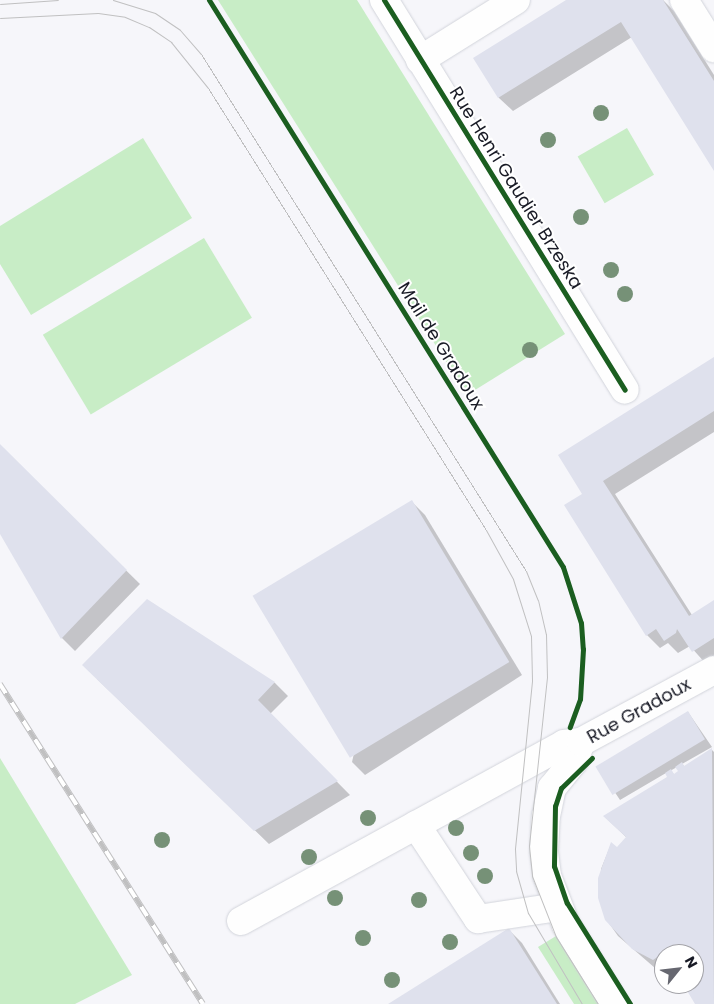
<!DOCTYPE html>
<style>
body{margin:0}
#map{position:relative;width:714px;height:1004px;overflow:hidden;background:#f6f6fa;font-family:Poppins,sans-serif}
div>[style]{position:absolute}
.green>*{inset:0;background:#c8edc6;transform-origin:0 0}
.shadow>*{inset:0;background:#0003}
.building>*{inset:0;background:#dfe1ed;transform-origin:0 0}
.roads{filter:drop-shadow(0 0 1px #d2d4db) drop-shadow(0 0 1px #d2d4db)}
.minor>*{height:28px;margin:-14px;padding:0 14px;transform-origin:14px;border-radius:14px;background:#fefefe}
.tram>*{height:1px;margin:-0.5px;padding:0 0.5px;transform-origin:0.5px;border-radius:0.5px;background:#c0c0c1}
.rail>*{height:5.5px;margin-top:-2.75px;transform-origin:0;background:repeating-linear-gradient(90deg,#fff 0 11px,#c0c0c1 0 22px);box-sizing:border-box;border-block:1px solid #c0c0c1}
.cycleway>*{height:5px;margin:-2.5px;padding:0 2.5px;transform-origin:2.5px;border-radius:2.5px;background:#1b5e20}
.trees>*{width:16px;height:16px;margin:-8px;border-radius:50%;background:#769177}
span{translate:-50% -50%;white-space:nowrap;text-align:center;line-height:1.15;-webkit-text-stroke:4px #fff;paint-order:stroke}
.street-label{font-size:18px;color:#181a25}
.north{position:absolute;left:654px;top:944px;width:50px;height:50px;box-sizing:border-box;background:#fff;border:1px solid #a3a3a8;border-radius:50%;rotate:61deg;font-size:14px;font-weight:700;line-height:20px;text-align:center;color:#181a25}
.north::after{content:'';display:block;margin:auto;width:18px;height:22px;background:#666770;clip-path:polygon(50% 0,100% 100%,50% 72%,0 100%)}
</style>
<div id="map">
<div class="green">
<div style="clip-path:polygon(218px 0,357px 0,565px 334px,467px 395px)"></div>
<div style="left:627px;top:128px;width:54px;height:57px;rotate:60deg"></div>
<div style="clip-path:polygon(143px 138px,192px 218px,31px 315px,0 264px,0 226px)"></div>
<div style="left:204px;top:238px;width:93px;height:188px;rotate:59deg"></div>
<div style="clip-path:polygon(0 758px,132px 975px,75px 1004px,0 1004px)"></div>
<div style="clip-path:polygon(561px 933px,606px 1004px,574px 1004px,538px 947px)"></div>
</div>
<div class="shadow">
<div style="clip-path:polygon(569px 0,663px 0,674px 11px,714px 75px,714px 168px,632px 37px,513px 111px,499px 98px,475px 59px)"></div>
<div style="clip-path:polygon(714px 358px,714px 432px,615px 494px,692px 615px,714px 602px,714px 659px,706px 664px,690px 646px,678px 653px,668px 643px,660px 648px,647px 635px,583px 494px)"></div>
<div style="clip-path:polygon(0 447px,140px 584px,75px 651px,62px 638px,0 531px)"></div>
<div style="clip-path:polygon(412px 502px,425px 515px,522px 675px,365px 775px,352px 762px)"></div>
<div style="clip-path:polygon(147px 600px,275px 683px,288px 696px,270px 714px,350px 795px,269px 844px,97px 679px)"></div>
<div style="clip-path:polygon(evenodd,688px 712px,712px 747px,682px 764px,685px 767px,712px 750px,714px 752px,714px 1004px,697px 1004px,684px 984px,694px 984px,694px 954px,664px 954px,664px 972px,655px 968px,618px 936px,606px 919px,600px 898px,601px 869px,611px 844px,617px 849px,627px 838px,605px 817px,668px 777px,666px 773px,620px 800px,598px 767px,688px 712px,677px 767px,680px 772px,675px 775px,670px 771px,677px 767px)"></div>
<div style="clip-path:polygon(509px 930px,522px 943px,560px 1004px,390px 1004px)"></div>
</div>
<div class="building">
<div style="clip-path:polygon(566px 0,663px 0,714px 81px,714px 171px,621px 22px,498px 98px,473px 58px)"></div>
<div style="clip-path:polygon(714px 357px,714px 411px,603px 481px,689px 616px,714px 600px,714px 638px,692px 652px,677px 629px,676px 633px,664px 641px,656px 629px,646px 636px,564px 505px,582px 494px,558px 455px)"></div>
<div style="clip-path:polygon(0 444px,127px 570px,61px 639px,0 534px)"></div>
<div style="left:412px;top:500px;width:189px;height:186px;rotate:59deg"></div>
<div style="clip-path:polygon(147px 599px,275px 682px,258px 700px,338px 781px,254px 831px,82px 665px)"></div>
<div style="left:688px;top:711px;width:33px;height:108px;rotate:59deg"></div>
<div style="clip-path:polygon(712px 748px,714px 1004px,695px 1004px,683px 984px,694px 984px,694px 954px,663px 953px,653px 960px,632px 949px,605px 920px,598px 898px,598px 878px,611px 842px,617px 847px,626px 837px,603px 816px,667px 777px,665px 773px,671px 769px,674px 774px,678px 771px,675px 767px,682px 762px,684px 766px)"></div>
<div style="clip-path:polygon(509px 928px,557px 1004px,388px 1004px)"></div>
</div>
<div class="roads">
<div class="minor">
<div style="left:384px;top:0;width:458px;rotate:58.3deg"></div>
<div style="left:684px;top:0;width:57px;rotate:58deg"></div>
<div style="left:420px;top:60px;width:113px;rotate:-32deg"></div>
<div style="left:416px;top:825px;width:113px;rotate:56.6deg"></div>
<div style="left:478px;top:919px;width:80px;rotate:-8.6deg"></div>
<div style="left:241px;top:921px;width:368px;rotate:-28.7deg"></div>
<div style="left:564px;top:744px;width:17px;rotate:-7deg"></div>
<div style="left:615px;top:1004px;width:93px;rotate:-121.8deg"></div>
<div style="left:566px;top:925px;width:53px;rotate:-111.2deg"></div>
<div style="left:547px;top:876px;width:25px;rotate:-97deg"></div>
<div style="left:544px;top:851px;width:35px;rotate:-87deg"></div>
<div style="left:546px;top:816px;width:29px;rotate:-78deg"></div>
<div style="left:552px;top:788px;width:35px;rotate:-51deg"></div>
<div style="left:574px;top:761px;width:20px;rotate:-70deg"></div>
<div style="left:581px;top:742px;width:151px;rotate:-28.4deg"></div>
</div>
</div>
<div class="tram">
<div style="left:113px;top:0;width:44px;rotate:17.2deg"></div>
<div style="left:155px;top:13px;width:30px;rotate:34deg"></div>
<div style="left:180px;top:30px;width:32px;rotate:49deg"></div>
<div style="left:201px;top:54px;width:611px;rotate:57.85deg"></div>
<div style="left:526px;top:571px;width:31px;rotate:68deg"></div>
<div style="left:538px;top:600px;width:35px;rotate:77deg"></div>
<div style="left:546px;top:634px;width:43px;rotate:88.7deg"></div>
<div style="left:547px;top:677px;width:170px;rotate:96.1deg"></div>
<div style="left:529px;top:846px;width:30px;rotate:84deg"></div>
<div style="left:532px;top:876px;width:66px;rotate:68.5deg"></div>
<div style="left:556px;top:937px;width:79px;rotate:57.9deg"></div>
<div style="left:0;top:4px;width:58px;rotate:-3.9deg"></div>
<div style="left:0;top:18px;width:98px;rotate:-2.9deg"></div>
<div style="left:98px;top:13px;width:27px;rotate:8deg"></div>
<div style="left:125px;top:17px;width:26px;rotate:23deg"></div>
<div style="left:149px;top:27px;width:27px;rotate:34deg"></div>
<div style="left:171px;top:42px;width:59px;rotate:51.2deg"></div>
<div style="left:208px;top:88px;width:522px;rotate:57.83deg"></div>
<div style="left:486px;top:530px;width:56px;rotate:61.1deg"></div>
<div style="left:513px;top:579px;width:60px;rotate:72.5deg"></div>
<div style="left:531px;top:636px;width:45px;rotate:88.7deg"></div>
<div style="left:532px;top:681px;width:169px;rotate:95.8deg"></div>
<div style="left:515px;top:849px;width:22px;rotate:87deg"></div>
<div style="left:516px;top:871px;width:44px;rotate:74.1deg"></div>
<div style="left:528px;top:913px;width:106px;rotate:59.3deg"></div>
</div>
<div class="rail">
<div style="left:0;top:684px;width:379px;rotate:57.6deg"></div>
</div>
<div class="cycleway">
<div style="left:209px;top:0;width:668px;rotate:58.02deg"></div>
<div style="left:563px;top:567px;width:59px;rotate:72.2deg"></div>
<div style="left:581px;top:623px;width:26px;rotate:86deg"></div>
<div style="left:583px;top:649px;width:50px;rotate:93.4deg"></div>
<div style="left:580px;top:699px;width:30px;rotate:110deg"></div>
<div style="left:384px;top:0;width:458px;rotate:58.3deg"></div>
<div style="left:592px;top:758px;width:43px;rotate:135.9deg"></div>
<div style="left:561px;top:788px;width:19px;rotate:108deg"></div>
<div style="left:555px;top:806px;width:60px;rotate:91deg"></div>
<div style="left:554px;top:866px;width:39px;rotate:71deg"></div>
<div style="left:567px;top:903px;width:119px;rotate:58deg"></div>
</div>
<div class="trees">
<div style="left:601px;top:113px"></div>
<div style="left:548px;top:140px"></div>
<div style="left:581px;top:217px"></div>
<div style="left:611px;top:270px"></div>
<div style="left:625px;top:294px"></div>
<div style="left:530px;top:350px"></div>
<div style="left:368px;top:818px"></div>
<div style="left:456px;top:828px"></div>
<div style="left:162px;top:840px"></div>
<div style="left:471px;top:853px"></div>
<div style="left:309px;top:857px"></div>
<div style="left:485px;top:876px"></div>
<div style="left:335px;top:898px"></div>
<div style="left:419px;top:900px"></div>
<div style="left:363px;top:938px"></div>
<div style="left:450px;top:942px"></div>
<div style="left:392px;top:980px"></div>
</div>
<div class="street-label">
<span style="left:516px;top:188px;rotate:58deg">Rue Henri Gaudier Brzeska</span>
<span style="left:441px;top:346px;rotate:58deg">Mail de Gradoux</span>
<span style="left:639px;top:711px;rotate:-29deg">Rue Gradoux</span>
</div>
<div class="north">N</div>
</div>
